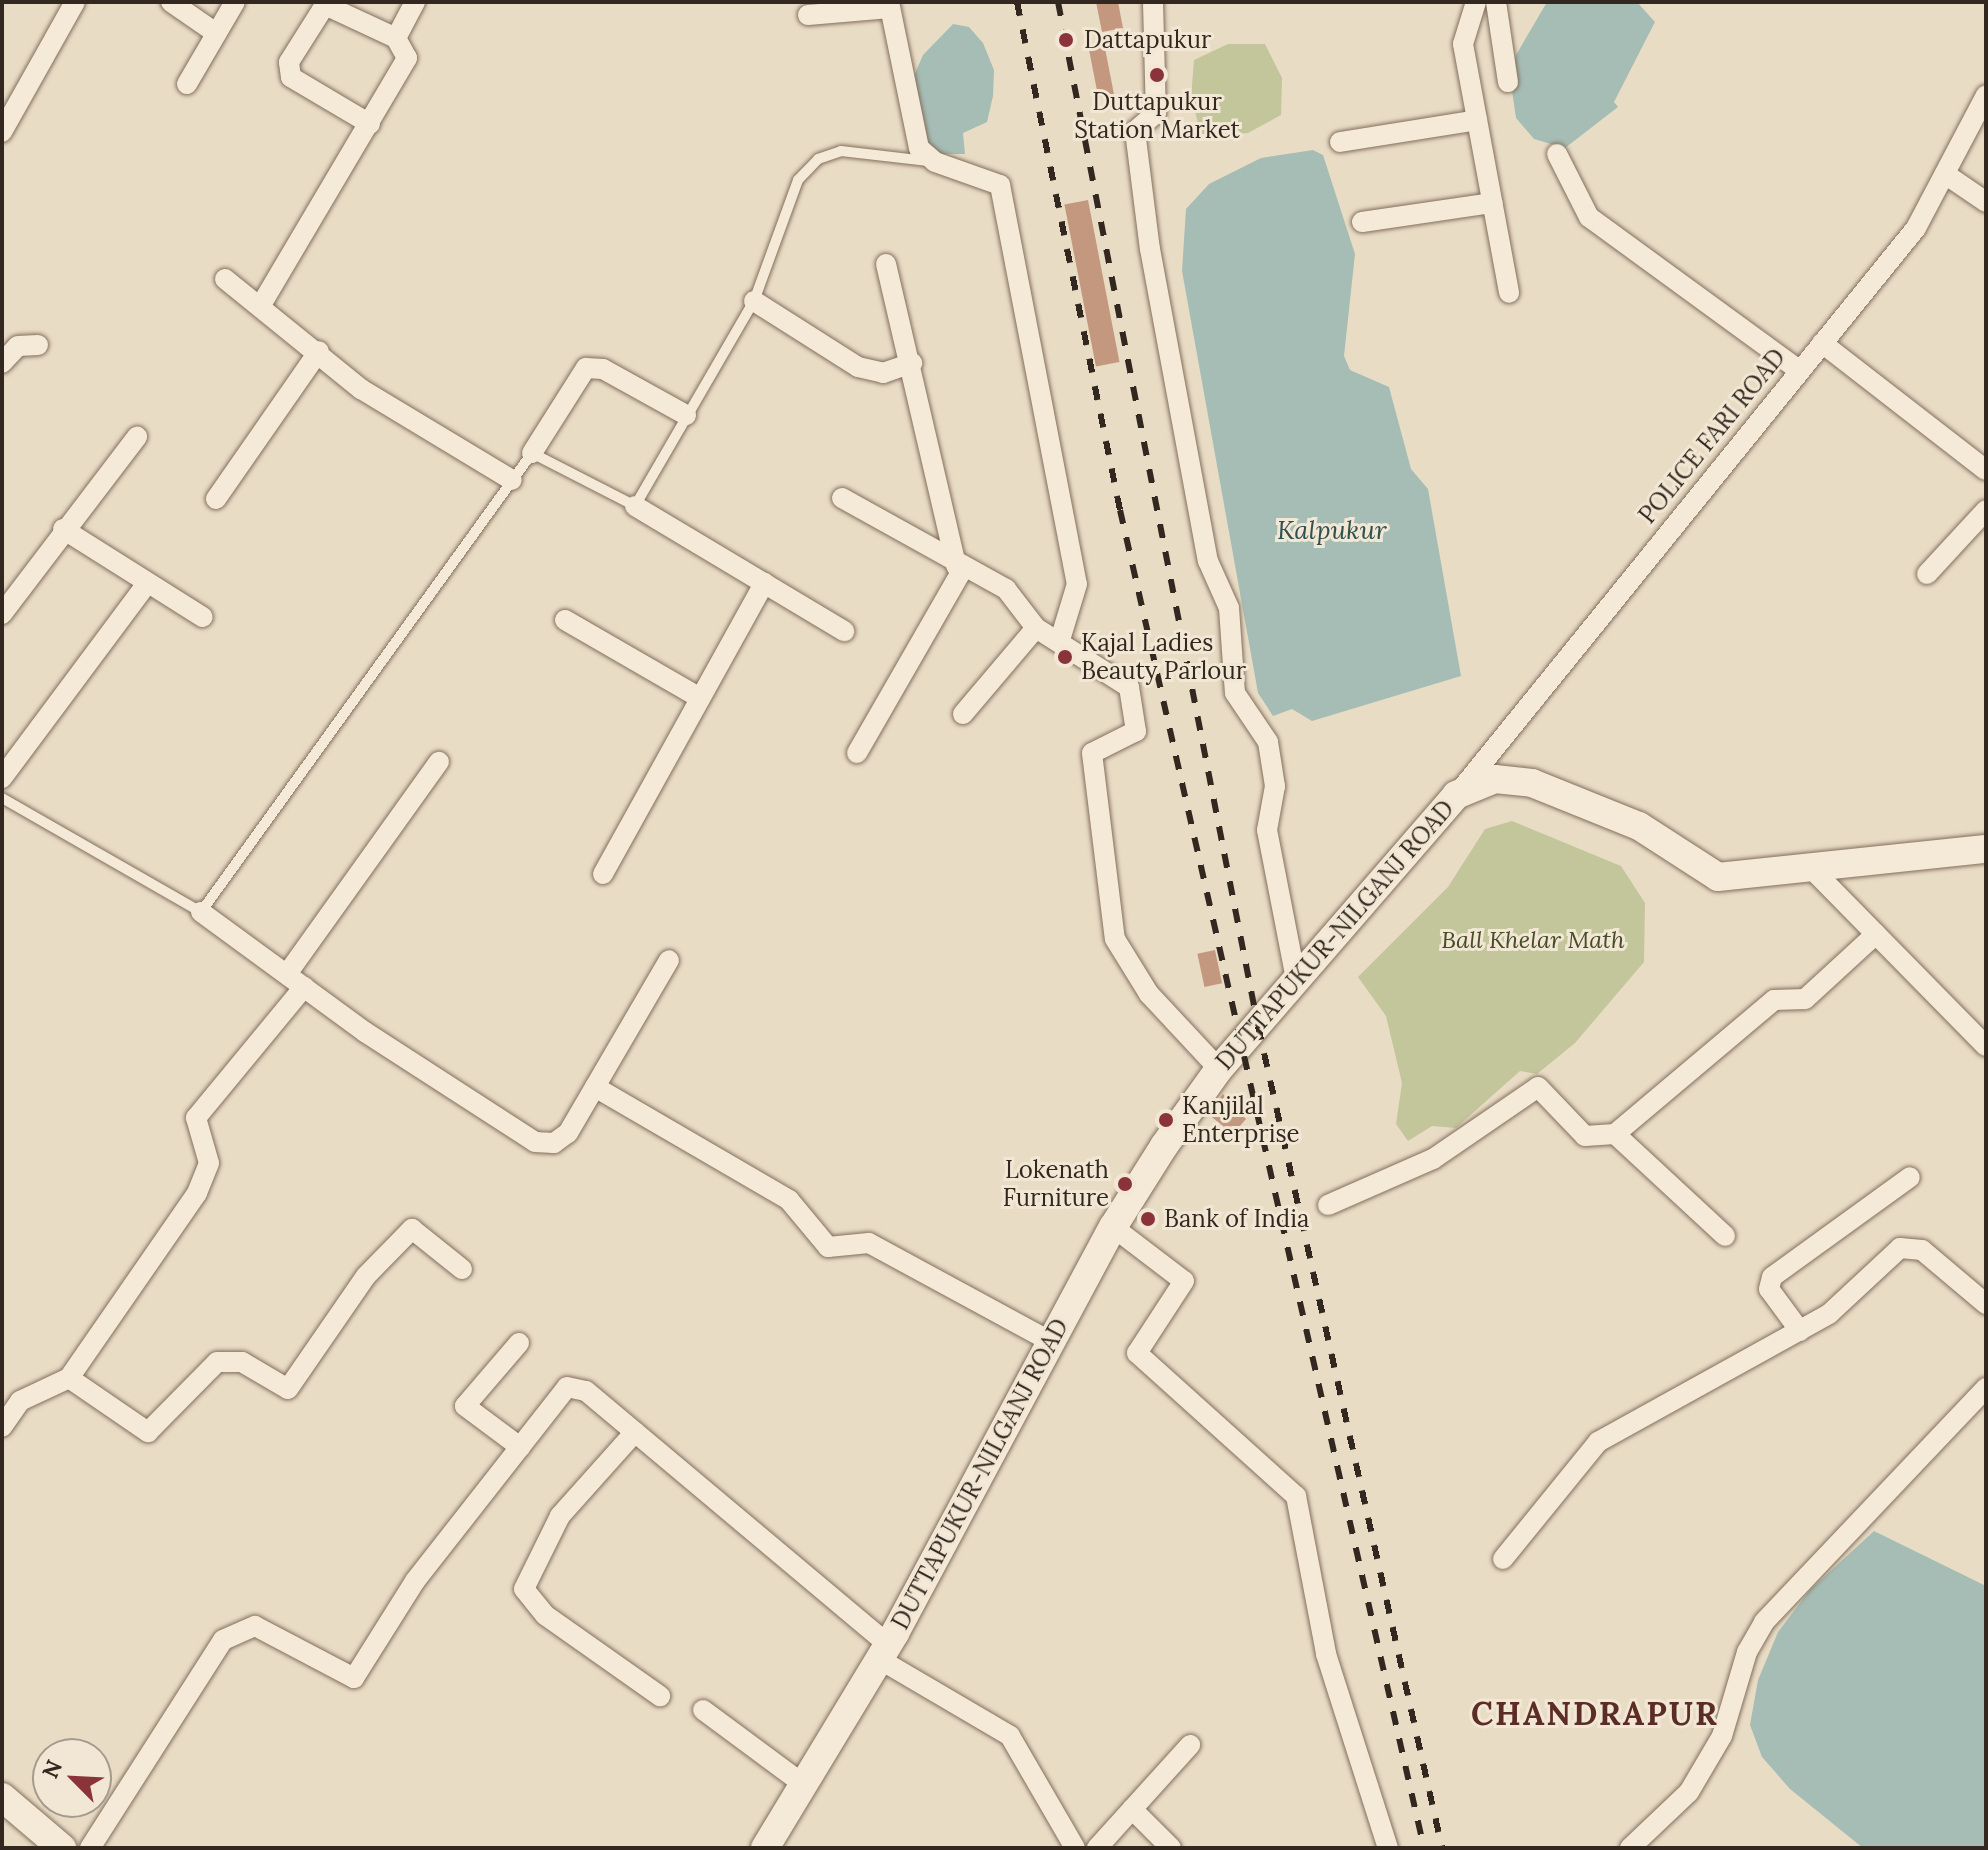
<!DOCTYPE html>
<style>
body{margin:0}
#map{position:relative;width:1988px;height:1850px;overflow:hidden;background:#e9dcc5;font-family:Lora,serif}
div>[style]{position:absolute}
.green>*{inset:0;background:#c3c59a}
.water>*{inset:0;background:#a6bdb5}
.building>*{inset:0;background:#c3987f;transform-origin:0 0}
.roads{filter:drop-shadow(0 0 2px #826f5d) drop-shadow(0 0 2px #826f5d)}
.lane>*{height:10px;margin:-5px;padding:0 5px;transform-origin:5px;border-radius:5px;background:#f5ead7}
.street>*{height:20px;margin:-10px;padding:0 10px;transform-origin:10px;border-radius:10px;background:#f5ead7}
.secondary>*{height:28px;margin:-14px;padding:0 14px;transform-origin:14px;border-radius:14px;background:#f5ead7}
.rail>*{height:6px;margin-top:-3px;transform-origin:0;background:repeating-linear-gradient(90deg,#33281f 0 14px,transparent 0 28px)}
.dots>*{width:22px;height:22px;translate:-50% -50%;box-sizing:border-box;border:4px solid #f1e7d4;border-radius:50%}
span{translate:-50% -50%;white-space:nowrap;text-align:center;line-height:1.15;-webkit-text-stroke:6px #f1e7d4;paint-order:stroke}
.poi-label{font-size:24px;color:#33281f}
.left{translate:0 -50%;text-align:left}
.right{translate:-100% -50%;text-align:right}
.street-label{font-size:24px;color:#33281f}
.park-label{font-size:24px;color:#464d28;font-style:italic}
.water-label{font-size:26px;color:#30514e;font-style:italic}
.district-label{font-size:32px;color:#5b2d24;font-weight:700;letter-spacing:2px}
.frame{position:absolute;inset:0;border:4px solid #33281f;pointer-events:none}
.north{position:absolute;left:32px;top:1738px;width:80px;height:80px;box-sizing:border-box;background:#f1e7d4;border:2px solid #a59b8c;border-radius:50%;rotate:294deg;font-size:22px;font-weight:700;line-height:32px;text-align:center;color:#33281f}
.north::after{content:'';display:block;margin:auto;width:28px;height:36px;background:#8a3439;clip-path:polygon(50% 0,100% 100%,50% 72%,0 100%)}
</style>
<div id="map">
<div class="green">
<div style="clip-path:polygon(1228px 44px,1265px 44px,1282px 78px,1281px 115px,1248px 133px,1202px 137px,1191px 98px,1194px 60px)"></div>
<div style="clip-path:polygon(1512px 821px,1621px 866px,1645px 903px,1644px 962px,1575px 1043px,1537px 1074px,1520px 1071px,1456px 1128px,1432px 1126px,1408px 1141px,1396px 1124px,1402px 1083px,1386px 1016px,1358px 977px,1448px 887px,1485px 829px)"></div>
</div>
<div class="water">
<div style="clip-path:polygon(1547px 2px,1637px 2px,1655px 22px,1614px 102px,1618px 107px,1565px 148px,1534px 139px,1516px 118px,1512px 91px,1516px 55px)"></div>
<div style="clip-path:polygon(953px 24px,969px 27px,983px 43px,994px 70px,993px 96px,987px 122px,963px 133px,965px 154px,940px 154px,926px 144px,913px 78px,923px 55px)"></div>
<div style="clip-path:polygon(1313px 150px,1323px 155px,1355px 254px,1344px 356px,1350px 370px,1389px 387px,1411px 469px,1428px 489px,1461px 676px,1312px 721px,1292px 709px,1273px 716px,1258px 693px,1182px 271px,1186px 209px,1209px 184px,1261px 158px)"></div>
<div style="clip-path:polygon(1874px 1531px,1986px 1586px,1986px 1848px,1863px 1848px,1790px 1789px,1762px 1757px,1750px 1725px,1758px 1680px,1778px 1632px,1810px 1590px)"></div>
</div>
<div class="building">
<div style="clip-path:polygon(1096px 2px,1118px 2px,1123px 28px,1102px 32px)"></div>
<div style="left:1104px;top:43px;width:52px;height:16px;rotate:79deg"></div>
<div style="left:1088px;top:200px;width:165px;height:24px;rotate:79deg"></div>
<div style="left:1215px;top:950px;width:34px;height:18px;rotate:78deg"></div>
<div style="clip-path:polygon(1223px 1094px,1246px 1119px,1233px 1134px,1208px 1114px)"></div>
</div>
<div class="roads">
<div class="lane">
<div style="left:2px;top:798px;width:229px;rotate:29.8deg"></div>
<div style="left:201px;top:912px;width:566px;rotate:-54.2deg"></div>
<div style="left:532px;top:453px;width:116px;rotate:27.2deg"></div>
<div style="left:635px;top:506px;width:237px;rotate:-59.9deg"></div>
<div style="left:754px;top:301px;width:129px;rotate:-70deg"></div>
<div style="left:798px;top:180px;width:29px;rotate:-46deg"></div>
<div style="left:818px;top:159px;width:24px;rotate:-19deg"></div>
<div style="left:841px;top:151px;width:88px;rotate:6.6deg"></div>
</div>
<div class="street">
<div style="left:171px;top:2px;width:55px;rotate:34.6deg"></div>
<div style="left:889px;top:2px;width:149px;rotate:78.4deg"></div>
<div style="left:919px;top:148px;width:21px;rotate:41deg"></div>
<div style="left:935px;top:162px;width:69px;rotate:19.5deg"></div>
<div style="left:1000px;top:185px;width:406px;rotate:79.1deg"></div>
<div style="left:1077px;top:584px;width:59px;rotate:106.9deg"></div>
<div style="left:1153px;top:2px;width:111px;rotate:88.5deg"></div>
<div style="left:1156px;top:113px;width:28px;rotate:139deg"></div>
<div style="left:1135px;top:131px;width:119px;rotate:82.8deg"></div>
<div style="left:1150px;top:249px;width:317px;rotate:79.5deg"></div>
<div style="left:1208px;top:561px;width:51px;rotate:65.9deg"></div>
<div style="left:1229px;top:608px;width:85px;rotate:86deg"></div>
<div style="left:1235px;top:693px;width:59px;rotate:56deg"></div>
<div style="left:1268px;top:742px;width:45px;rotate:81deg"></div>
<div style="left:1275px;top:786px;width:45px;rotate:100.3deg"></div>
<div style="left:1267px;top:830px;width:157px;rotate:79deg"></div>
<div style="left:1476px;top:2px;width:44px;rotate:107.2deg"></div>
<div style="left:1463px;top:44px;width:253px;rotate:79.5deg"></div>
<div style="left:1496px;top:2px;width:81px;rotate:81.5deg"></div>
<div style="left:808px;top:15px;width:82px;rotate:-4.9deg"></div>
<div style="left:187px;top:84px;width:95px;rotate:-59.7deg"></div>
<div style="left:370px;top:124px;width:92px;rotate:-149.3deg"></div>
<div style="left:291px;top:77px;width:15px;rotate:-98deg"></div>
<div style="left:289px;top:62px;width:67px;rotate:-57.7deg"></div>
<div style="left:325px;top:5px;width:78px;rotate:24.9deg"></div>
<div style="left:2px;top:132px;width:149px;rotate:-60.7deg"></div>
<div style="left:1340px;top:142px;width:139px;rotate:-9.1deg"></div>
<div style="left:1557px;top:154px;width:71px;rotate:63.1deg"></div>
<div style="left:1589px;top:217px;width:260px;rotate:36.1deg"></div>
<div style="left:1945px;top:174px;width:50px;rotate:34.3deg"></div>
<div style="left:1362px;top:222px;width:132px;rotate:-8.3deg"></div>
<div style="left:886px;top:264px;width:310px;rotate:76.9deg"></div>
<div style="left:225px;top:279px;width:175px;rotate:39deg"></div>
<div style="left:361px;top:389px;width:176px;rotate:31.1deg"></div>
<div style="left:754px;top:301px;width:123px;rotate:32.4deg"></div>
<div style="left:858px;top:367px;width:26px;rotate:13deg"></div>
<div style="left:883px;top:373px;width:31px;rotate:-19deg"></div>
<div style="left:261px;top:305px;width:287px;rotate:-59.4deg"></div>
<div style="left:407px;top:58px;width:23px;rotate:-119deg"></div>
<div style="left:396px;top:38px;width:41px;rotate:-62.2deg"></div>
<div style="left:1822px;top:343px;width:207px;rotate:37.8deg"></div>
<div style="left:2px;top:363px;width:23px;rotate:-47deg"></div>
<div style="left:18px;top:346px;width:20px;rotate:-3deg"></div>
<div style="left:532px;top:453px;width:101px;rotate:-57.6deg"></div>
<div style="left:586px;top:368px;width:17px;rotate:3deg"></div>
<div style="left:603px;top:369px;width:95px;rotate:29deg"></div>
<div style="left:842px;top:498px;width:188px;rotate:29deg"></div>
<div style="left:1006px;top:589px;width:49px;rotate:52.4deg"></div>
<div style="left:1036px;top:628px;width:110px;rotate:32.4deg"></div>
<div style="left:1129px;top:687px;width:45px;rotate:81deg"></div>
<div style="left:1136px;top:731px;width:49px;rotate:153.4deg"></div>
<div style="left:1092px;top:753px;width:187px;rotate:83deg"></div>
<div style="left:1115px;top:939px;width:65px;rotate:58.3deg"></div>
<div style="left:1149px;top:994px;width:103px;rotate:47deg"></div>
<div style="left:216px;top:499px;width:180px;rotate:-55.2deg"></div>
<div style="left:635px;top:506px;width:244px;rotate:30.9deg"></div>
<div style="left:63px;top:529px;width:165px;rotate:32.2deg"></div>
<div style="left:1927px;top:574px;width:87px;rotate:-47.3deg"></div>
<div style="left:2px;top:614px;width:223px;rotate:-52.7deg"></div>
<div style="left:565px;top:620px;width:156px;rotate:30deg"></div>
<div style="left:963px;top:714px;width:113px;rotate:-49.7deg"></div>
<div style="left:857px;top:753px;width:212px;rotate:-60.1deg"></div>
<div style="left:2px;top:778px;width:241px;rotate:-53.3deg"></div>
<div style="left:1459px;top:792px;width:726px;rotate:-50.98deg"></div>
<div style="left:1916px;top:228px;width:150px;rotate:-62.2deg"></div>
<div style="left:1810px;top:867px;width:251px;rotate:45.5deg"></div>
<div style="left:603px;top:874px;width:333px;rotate:-61deg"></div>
<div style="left:201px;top:912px;width:203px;rotate:36.2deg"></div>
<div style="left:365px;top:1032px;width:202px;rotate:32.9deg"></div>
<div style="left:535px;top:1142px;width:19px;rotate:3deg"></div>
<div style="left:554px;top:1143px;width:17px;rotate:-36deg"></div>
<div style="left:568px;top:1133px;width:200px;rotate:-59.7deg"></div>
<div style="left:287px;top:974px;width:261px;rotate:-54.4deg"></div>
<div style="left:595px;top:1087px;width:225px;rotate:30.2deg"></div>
<div style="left:789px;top:1200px;width:61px;rotate:50.3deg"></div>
<div style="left:828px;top:1247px;width:41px;rotate:-5.6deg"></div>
<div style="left:869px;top:1243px;width:207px;rotate:28.5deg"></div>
<div style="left:1615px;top:1134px;width:150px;rotate:42.8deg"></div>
<div style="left:1328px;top:1205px;width:115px;rotate:-23.7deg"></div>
<div style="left:1433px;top:1159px;width:127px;rotate:-34.4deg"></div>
<div style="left:1538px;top:1087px;width:68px;rotate:46.2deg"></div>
<div style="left:1585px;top:1136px;width:30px;rotate:-4deg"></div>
<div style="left:1615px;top:1134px;width:208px;rotate:-40.1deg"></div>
<div style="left:1774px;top:1000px;width:31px;rotate:-2deg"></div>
<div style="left:1805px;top:999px;width:96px;rotate:-42.5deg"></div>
<div style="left:1113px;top:1227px;width:89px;rotate:37.3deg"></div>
<div style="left:1184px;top:1281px;width:86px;rotate:123.1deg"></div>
<div style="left:1137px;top:1353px;width:214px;rotate:42deg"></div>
<div style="left:1296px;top:1496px;width:161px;rotate:79.2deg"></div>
<div style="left:1326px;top:1654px;width:204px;rotate:72.3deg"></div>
<div style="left:1800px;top:1331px;width:52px;rotate:-126.4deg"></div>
<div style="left:1769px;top:1289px;width:12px;rotate:-76deg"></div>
<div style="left:1772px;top:1277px;width:170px;rotate:-35.9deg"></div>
<div style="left:519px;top:1343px;width:83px;rotate:130.6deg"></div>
<div style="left:465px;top:1406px;width:69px;rotate:36.7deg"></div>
<div style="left:69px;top:1378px;width:96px;rotate:34.4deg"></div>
<div style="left:148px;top:1432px;width:98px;rotate:-45.4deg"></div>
<div style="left:217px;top:1362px;width:25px"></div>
<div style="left:242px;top:1362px;width:53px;rotate:30.4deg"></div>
<div style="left:288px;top:1389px;width:137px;rotate:-55.4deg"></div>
<div style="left:366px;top:1276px;width:66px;rotate:-45.6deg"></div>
<div style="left:412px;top:1229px;width:64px;rotate:38.7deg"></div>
<div style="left:2px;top:1427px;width:32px;rotate:-55deg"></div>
<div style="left:20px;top:1401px;width:54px;rotate:-25.1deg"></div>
<div style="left:69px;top:1378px;width:225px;rotate:-55.3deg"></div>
<div style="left:197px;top:1193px;width:32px;rotate:-68deg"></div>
<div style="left:209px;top:1163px;width:47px;rotate:-106.1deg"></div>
<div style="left:196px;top:1118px;width:170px;rotate:-50.5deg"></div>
<div style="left:635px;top:1432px;width:113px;rotate:131.8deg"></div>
<div style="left:560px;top:1516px;width:81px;rotate:116.3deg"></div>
<div style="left:524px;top:1589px;width:33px;rotate:51deg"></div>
<div style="left:545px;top:1615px;width:141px;rotate:35.2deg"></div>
<div style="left:1503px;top:1559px;width:151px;rotate:-50.9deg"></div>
<div style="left:1598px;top:1442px;width:264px;rotate:-29deg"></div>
<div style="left:1829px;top:1314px;width:97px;rotate:-42.9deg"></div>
<div style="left:1900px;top:1248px;width:22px;rotate:5deg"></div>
<div style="left:1922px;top:1250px;width:84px;rotate:40.2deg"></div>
<div style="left:879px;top:1659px;width:152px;rotate:30.4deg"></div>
<div style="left:1010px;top:1736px;width:129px;rotate:59.9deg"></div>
<div style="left:703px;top:1710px;width:124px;rotate:36.5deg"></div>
<div style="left:1132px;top:1809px;width:55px;rotate:45deg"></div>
<div style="left:90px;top:1848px;width:247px;rotate:-57.4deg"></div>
<div style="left:223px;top:1640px;width:35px;rotate:-24deg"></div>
<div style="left:255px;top:1626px;width:112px;rotate:27.7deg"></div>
<div style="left:354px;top:1678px;width:115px;rotate:-57.8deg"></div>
<div style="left:415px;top:1581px;width:246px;rotate:-51.9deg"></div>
<div style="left:567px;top:1387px;width:19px;rotate:12deg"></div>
<div style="left:586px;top:1391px;width:394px;rotate:40deg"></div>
<div style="left:1097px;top:1848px;width:139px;rotate:-47.9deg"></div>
<div style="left:1630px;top:1848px;width:81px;rotate:-43.5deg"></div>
<div style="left:1689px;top:1792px;width:65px;rotate:-59.5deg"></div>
<div style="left:1722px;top:1736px;width:88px;rotate:-73.4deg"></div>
<div style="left:1747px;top:1652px;width:34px;rotate:-60deg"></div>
<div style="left:1764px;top:1622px;width:323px;rotate:-46.5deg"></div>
</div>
<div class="secondary">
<div style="left:2px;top:1797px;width:79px;rotate:40.4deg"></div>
<div style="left:765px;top:1848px;width:251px;rotate:-58.8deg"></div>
<div style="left:895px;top:1633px;width:461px;rotate:-61.8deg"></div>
<div style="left:1113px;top:1227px;width:96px;rotate:-57.8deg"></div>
<div style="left:1164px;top:1146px;width:95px;rotate:-54.5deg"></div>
<div style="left:1219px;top:1069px;width:362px;rotate:-49.1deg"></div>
<div style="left:1456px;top:795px;width:42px;rotate:-22.3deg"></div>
<div style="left:1495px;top:779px;width:37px;rotate:6deg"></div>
<div style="left:1532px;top:783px;width:115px;rotate:21.9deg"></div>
<div style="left:1639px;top:826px;width:94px;rotate:32.8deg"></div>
<div style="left:1718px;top:877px;width:269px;rotate:-6deg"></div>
</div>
</div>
<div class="rail">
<div style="left:1017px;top:2px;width:518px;rotate:78.54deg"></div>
<div style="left:1120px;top:510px;width:1372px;rotate:77.2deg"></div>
<div style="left:1058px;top:2px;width:1043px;rotate:78.95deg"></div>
<div style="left:1258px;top:1026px;width:842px;rotate:77.38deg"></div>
</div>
<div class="dots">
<div style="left:1066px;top:40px;background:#8a3439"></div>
<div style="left:1157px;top:75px;background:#8a3439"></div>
<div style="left:1065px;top:657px;background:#8a3439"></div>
<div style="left:1166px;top:1120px;background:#8a3439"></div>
<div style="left:1125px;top:1184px;background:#8a3439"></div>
<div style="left:1148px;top:1219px;background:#8a3439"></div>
</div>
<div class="poi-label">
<span class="left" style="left:1084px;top:40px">Dattapukur</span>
<span style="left:1157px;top:116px">Duttapukur<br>Station Market</span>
<span class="left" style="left:1081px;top:657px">Kajal Ladies<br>Beauty Parlour</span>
<span class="left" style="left:1182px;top:1120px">Kanjilal<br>Enterprise</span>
<span class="right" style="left:1109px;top:1184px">Lokenath<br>Furniture</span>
<span class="left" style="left:1164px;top:1219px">Bank of India</span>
</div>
<div class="street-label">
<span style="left:1712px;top:436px;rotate:-51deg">POLICE FARI ROAD</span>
<span style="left:1335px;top:935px;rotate:-49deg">DUTTAPUKUR-NILGANJ ROAD</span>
<span style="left:980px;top:1474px;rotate:-62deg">DUTTAPUKUR-NILGANJ ROAD</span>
</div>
<div class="park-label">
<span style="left:1533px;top:940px">Ball Khelar Math</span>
</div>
<div class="water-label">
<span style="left:1332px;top:530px">Kalpukur</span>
</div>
<div class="district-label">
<span style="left:1595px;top:1714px">CHANDRAPUR</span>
</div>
<div class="frame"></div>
<div class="north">N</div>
</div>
